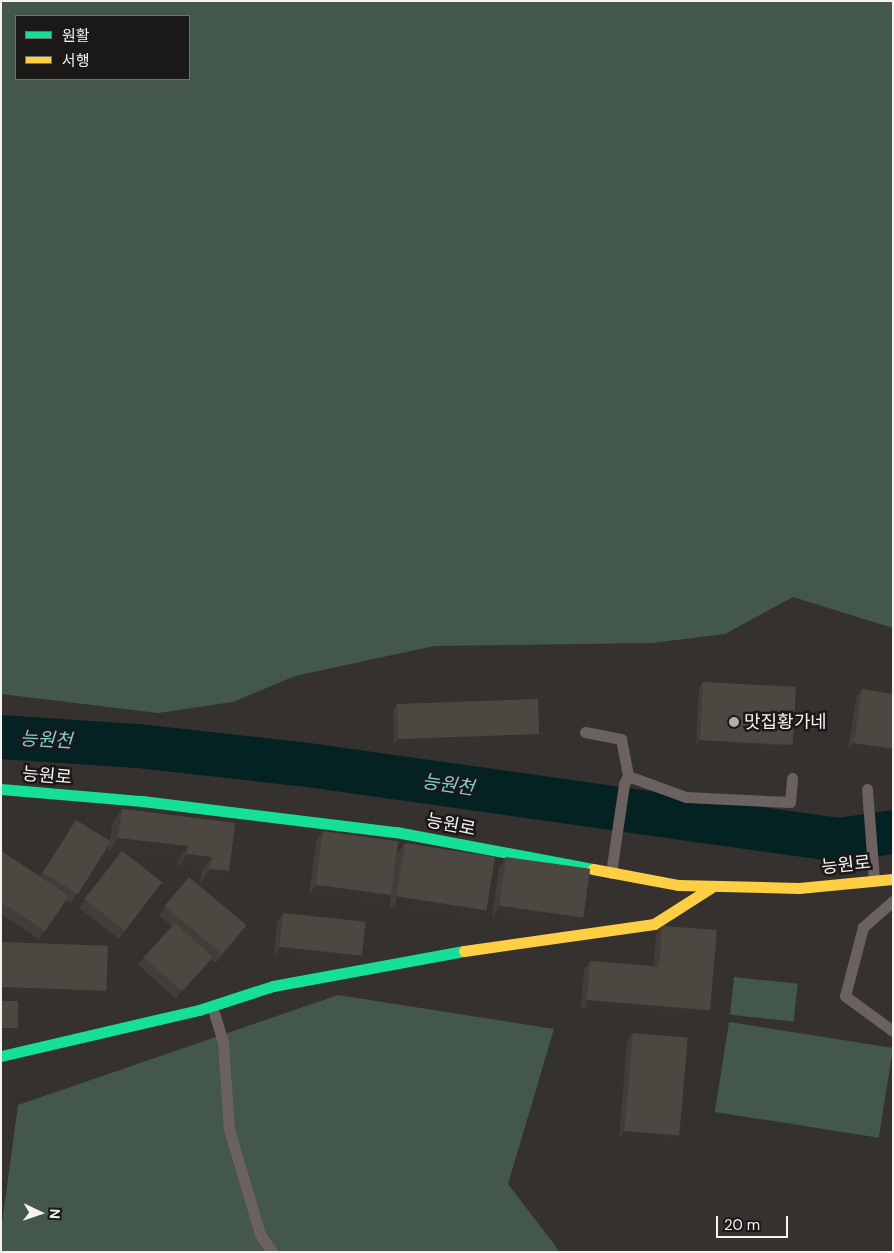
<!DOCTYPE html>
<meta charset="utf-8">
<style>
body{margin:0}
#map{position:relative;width:894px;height:1253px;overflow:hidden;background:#34312f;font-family:"DM Sans","Noto Sans KR",sans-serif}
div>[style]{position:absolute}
.green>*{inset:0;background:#44574b;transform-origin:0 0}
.river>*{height:44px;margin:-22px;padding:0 22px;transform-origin:22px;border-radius:22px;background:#052222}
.lane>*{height:11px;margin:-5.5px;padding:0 5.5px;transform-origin:5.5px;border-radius:5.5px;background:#6b615e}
.fast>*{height:11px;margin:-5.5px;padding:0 5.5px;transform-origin:5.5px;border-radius:5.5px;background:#16e098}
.slow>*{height:11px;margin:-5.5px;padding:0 5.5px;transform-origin:5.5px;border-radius:5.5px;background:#ffcf43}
.wall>*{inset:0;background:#423d39}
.shaded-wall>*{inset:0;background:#36322e;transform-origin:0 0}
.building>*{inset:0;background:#4d4742;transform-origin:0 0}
.dots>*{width:14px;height:14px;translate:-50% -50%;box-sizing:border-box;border:2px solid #1b1918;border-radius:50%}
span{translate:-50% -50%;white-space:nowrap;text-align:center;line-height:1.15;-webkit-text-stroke:5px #1b1918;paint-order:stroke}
.poi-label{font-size:18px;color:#f5f2f0}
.left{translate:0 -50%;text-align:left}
.street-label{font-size:18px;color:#f5f2f0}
.water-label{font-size:19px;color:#7eced2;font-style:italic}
.frame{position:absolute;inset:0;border:2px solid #f5f2f0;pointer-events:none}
.legend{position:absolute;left:15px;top:15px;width:175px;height:65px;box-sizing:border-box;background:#1b1918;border:1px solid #72706e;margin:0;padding:6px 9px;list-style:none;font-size:15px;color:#f5f2f0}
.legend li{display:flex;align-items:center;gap:10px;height:25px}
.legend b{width:25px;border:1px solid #72706e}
.north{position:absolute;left:15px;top:1188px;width:50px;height:50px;-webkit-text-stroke:4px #1b1918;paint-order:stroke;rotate:93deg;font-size:14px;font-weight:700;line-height:20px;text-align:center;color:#f5f2f0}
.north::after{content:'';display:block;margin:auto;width:18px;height:22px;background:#f5f2f0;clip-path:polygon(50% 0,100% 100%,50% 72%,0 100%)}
.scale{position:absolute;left:716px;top:1216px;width:72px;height:22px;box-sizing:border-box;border:2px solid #f5f2f0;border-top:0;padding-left:6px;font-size:15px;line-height:18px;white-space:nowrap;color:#f5f2f0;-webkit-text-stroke:4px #1b1918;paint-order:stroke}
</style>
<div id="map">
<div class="green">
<div style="clip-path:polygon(evenodd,1px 1px,893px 1px,893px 628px,793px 597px,725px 634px,652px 643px,434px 646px,295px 676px,233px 702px,158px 713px,1px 694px,1px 1px,16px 16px,189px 16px,189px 79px,16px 79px,16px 16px)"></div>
<div style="left:734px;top:977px;width:64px;height:38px;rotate:6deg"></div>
<div style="clip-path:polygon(338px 995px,554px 1029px,508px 1184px,560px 1252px,1px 1252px,1px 1230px,18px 1105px)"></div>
<div style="left:729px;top:1022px;width:166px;height:91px;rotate:9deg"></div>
</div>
<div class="river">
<div style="left:1px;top:737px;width:137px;rotate:3.8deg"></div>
<div style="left:138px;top:746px;width:178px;rotate:6.4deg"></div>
<div style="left:315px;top:766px;width:529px;rotate:8.04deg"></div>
<div style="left:839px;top:840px;width:55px;rotate:-8.4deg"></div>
</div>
<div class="lane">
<div style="left:585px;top:732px;width:37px;rotate:11deg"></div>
<div style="left:621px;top:739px;width:38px;rotate:79deg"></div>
<div style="left:628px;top:776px;width:9px;rotate:117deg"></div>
<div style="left:624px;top:784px;width:90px;rotate:98.3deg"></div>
<div style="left:628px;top:776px;width:62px;rotate:19.9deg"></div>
<div style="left:686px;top:797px;width:104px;rotate:2.8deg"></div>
<div style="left:790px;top:802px;width:24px;rotate:-85deg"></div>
<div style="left:867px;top:789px;width:90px;rotate:85.6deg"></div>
<div style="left:893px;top:901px;width:40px;rotate:139deg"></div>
<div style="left:863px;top:927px;width:71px;rotate:104.6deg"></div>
<div style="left:845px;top:996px;width:59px;rotate:36.1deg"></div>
<div style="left:212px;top:1006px;width:38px;rotate:73deg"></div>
<div style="left:223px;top:1042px;width:87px;rotate:86.1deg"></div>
<div style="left:229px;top:1129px;width:109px;rotate:73.6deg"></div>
<div style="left:260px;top:1234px;width:22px;rotate:56deg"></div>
</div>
<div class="fast">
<div style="left:1px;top:789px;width:142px;rotate:4.9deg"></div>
<div style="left:142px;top:801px;width:256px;rotate:7deg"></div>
<div style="left:396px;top:832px;width:200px;rotate:10.6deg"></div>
<div style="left:1px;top:1056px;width:203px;rotate:-13.1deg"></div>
<div style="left:199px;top:1010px;width:78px;rotate:-18deg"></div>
<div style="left:273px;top:986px;width:194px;rotate:-10.4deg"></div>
</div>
<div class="slow">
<div style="left:593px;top:869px;width:86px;rotate:10.7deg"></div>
<div style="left:678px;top:885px;width:121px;rotate:1.4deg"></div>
<div style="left:799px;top:888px;width:94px;rotate:-5.5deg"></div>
<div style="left:464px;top:951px;width:192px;rotate:-8.1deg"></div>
<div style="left:654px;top:924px;width:69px;rotate:-32.5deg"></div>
</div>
<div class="wall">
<div style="clip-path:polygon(703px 682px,788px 751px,696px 746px,699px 688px)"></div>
<div style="clip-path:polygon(862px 689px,893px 694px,848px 751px,856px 698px)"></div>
<div style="clip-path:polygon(397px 704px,539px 734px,535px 739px,394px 745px,393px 710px)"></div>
<div style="clip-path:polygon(122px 809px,235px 823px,229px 871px,219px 886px,200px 884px,202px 871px,177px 869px,178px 861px,128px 855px,162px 882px,119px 939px,79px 908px,120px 854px,108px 853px,109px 844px,71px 903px,66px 900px,39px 939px,1px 914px,1px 851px,40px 876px,76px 820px,110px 841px,112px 824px)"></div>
<div style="clip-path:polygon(323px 831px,393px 878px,397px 853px,405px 843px,487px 910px,479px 921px,389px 907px,391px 895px,383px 906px,309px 896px,316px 842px)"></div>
<div style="clip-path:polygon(506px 857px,583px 918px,575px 929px,492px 917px,499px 868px)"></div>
<div style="clip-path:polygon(165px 907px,246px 925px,240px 934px,216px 963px,211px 959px,207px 965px,176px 999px,138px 965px,144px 957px,172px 926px,159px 915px)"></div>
<div style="clip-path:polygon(283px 913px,362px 956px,357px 964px,274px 956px,277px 922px)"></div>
<div style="clip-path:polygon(662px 926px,710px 1010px,705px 1018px,581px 1008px,584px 970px,590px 961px,654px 966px,656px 934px)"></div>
<div style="clip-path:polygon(633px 1033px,673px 1144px,619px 1139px,627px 1041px)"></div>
</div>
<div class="shaded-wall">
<div style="clip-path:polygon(539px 734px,535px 739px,394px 745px,398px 739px)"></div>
<div style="clip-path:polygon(700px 740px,792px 746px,788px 751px,696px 746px)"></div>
<div style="clip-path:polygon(854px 743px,893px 749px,893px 758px,848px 751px)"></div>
<div style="clip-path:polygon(118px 838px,188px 846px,178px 861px,108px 853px)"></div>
<div style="clip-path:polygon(187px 854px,212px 857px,202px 871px,177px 869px)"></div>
<div style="clip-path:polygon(210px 869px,229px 871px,219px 886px,200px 884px)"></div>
<div style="clip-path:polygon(316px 885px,391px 895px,383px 906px,309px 896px)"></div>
<div style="left:397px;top:896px;width:91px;height:14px;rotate:9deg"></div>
<div style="clip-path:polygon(499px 906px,583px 918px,575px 929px,492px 917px)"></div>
<div style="clip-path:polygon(246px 925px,240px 934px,216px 963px,222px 955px)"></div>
<div style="clip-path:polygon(280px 947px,362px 956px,357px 964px,274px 956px)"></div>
<div style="clip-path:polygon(213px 957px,207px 965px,176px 999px,182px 990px)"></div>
<div style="clip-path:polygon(1px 987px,107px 990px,101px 999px,1px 995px)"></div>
<div style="left:587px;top:1000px;width:123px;height:10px;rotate:5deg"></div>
<div style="clip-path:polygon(1px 1028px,18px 1029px,12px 1037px,1px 1037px)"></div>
<div style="clip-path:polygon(625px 1131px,679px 1135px,673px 1144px,619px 1139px)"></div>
</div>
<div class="building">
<div style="left:703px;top:682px;width:93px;height:58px;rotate:3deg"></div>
<div style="clip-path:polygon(862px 689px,893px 694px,893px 749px,854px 743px)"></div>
<div style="left:538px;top:699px;width:35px;height:141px;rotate:88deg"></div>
<div style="clip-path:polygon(122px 809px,235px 823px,229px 871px,210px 869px,212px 857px,187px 854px,188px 846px,118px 838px)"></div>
<div style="left:76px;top:820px;width:41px;height:62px;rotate:32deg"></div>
<div style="left:323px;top:831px;width:76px;height:54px;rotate:8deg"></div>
<div style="left:405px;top:843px;width:91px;height:54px;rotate:9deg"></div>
<div style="clip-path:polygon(1px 851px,69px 896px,45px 931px,1px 902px)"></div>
<div style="left:122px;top:851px;width:51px;height:61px;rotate:38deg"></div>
<div style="left:506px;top:857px;width:85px;height:49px;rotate:8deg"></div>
<div style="left:189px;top:877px;width:75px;height:38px;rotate:40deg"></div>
<div style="left:283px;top:913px;width:83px;height:34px;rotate:6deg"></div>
<div style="left:175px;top:923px;width:51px;height:46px;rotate:42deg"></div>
<div style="clip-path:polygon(662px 926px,717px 930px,710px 1010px,587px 1000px,590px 961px,659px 967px)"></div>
<div style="left:1px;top:942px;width:107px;height:45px;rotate:2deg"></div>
<div style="left:1px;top:1001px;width:17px;height:27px"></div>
<div style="left:633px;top:1033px;width:55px;height:98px;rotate:5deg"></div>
</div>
<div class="dots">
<div style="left:734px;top:722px;background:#b1aeac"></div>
</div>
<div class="poi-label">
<span class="left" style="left:744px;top:722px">맛집황가네</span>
</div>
<div class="street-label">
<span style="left:47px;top:776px;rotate:5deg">능원로</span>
<span style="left:451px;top:825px;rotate:11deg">능원로</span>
<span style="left:846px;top:865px;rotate:-6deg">능원로</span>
</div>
<div class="water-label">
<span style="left:46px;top:740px;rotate:3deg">능원천</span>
<span style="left:448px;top:785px;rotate:8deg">능원천</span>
</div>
<div class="frame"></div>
<ul class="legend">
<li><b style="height:6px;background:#16e098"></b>원활</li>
<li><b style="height:6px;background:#ffcf43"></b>서행</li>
</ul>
<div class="north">N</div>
<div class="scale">20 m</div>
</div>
